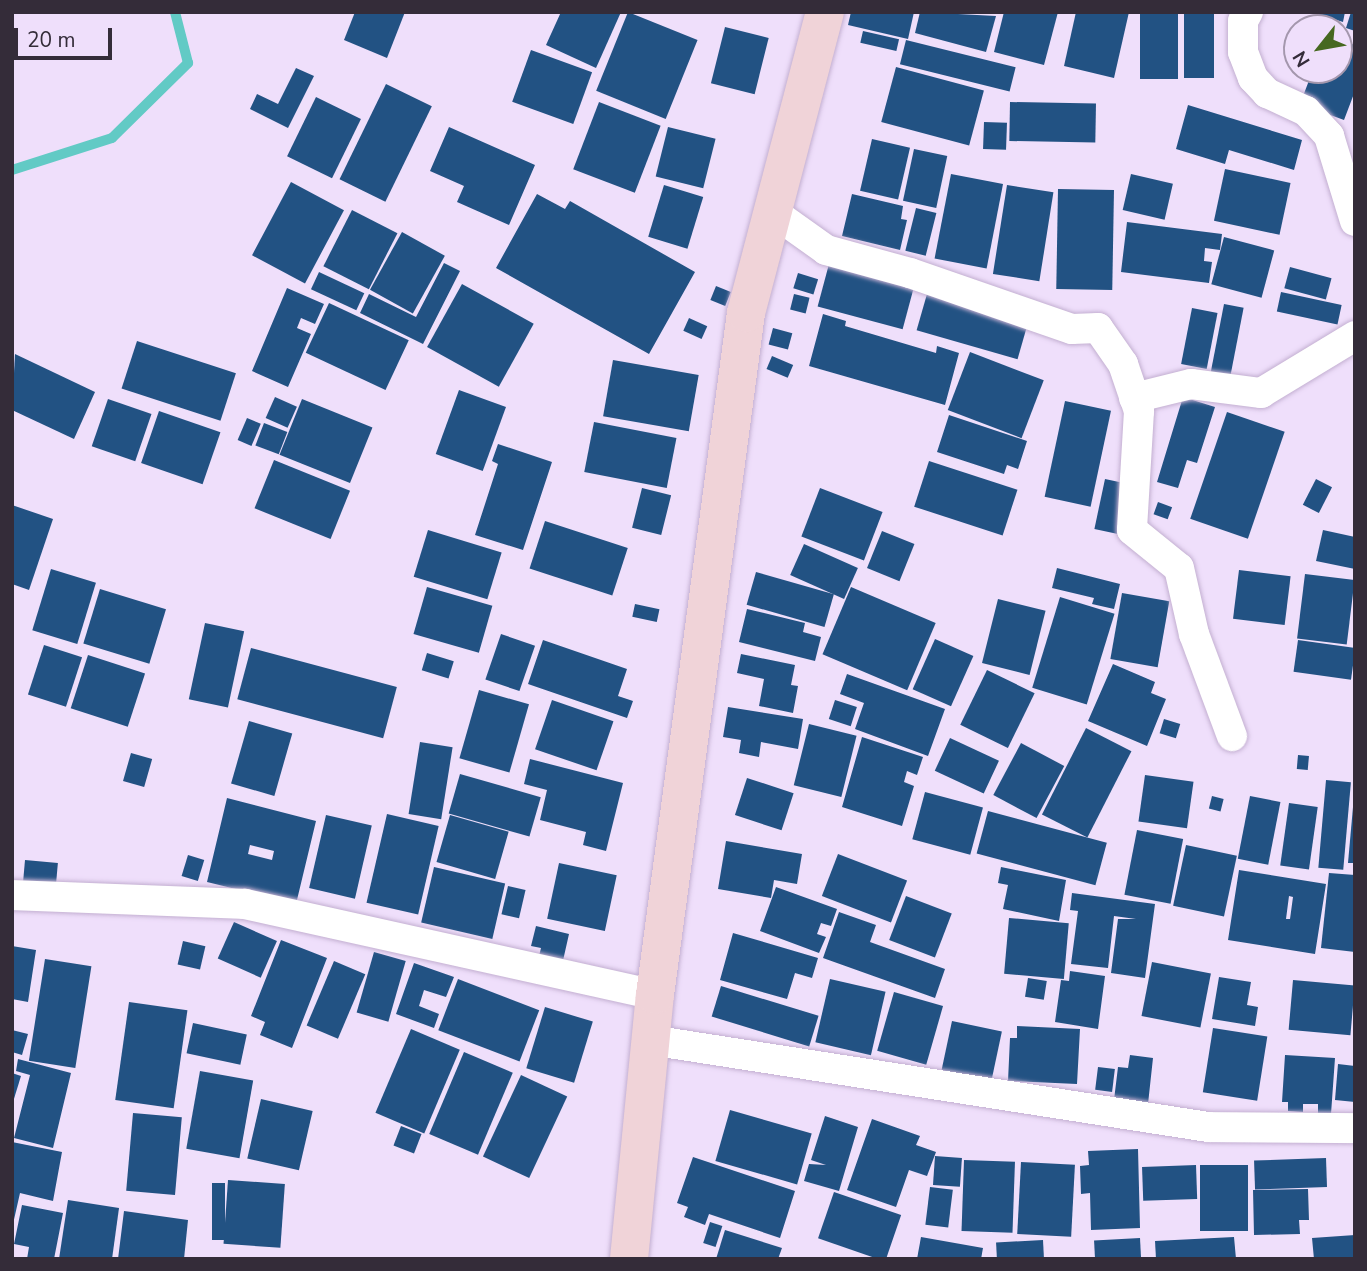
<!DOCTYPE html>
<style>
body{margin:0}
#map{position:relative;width:1367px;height:1271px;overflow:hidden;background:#efdffb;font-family:"Nunito Sans",sans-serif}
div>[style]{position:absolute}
.stream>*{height:10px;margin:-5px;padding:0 5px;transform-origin:5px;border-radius:5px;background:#62cac5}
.building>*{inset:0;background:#225283;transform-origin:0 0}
.roads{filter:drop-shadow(0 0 2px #c3afd1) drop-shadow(0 0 2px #c3afd1)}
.street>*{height:30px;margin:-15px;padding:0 15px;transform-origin:15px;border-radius:15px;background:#fff}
.secondary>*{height:38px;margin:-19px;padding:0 19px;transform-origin:19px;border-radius:19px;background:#f0d3d8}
span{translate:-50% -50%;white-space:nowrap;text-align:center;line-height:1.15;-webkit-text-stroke:7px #efdffb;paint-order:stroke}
.frame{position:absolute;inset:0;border:14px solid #342c39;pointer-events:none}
.north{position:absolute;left:1283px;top:14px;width:70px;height:70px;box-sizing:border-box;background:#efdffb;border:2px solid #a497ad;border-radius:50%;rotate:239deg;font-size:19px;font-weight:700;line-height:28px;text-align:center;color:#342c39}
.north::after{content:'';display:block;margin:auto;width:24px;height:32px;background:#466820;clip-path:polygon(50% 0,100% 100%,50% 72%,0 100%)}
.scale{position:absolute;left:14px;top:28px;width:98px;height:32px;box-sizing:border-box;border:4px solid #342c39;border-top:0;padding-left:9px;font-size:21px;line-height:24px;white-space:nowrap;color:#342c39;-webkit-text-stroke:5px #efdffb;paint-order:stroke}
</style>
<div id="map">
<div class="stream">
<div style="left:12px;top:170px;width:105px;rotate:-17.7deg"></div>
<div style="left:112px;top:138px;width:107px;rotate:-44.6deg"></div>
<div style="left:188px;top:63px;width:53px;rotate:-104.3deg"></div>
</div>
<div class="building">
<div style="clip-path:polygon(355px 12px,405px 12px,387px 58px,344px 40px)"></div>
<div style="clip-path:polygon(561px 12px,621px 12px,596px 68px,546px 45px)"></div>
<div style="left:628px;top:12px;width:75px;height:85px;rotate:22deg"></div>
<div style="clip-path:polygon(851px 12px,914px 12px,908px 39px,848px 25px)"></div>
<div style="clip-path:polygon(920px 12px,996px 16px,986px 52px,915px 33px)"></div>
<div style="clip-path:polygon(1004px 12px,1058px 12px,1044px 65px,994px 52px)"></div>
<div style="clip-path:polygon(1076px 12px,1129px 12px,1114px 78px,1064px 66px)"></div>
<div style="left:1140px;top:12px;width:38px;height:67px"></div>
<div style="left:1184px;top:12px;width:30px;height:66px"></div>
<div style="clip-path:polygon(1311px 12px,1345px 12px,1343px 22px)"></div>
<div style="clip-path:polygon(1351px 12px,1355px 12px,1355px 31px,1346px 28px)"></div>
<div style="left:725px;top:27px;width:45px;height:58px;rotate:14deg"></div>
<div style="left:863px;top:31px;width:37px;height:12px;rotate:13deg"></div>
<div style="left:906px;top:40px;width:113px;height:25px;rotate:14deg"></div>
<div style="clip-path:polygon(1339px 40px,1355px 45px,1355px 91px,1344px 120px,1300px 104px,1313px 70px,1339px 70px)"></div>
<div style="left:531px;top:50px;width:65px;height:55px;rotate:20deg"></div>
<div style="left:896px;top:67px;width:91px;height:57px;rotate:15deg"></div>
<div style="clip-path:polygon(296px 68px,314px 76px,288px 128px,250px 109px,257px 94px,278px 104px)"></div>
<div style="left:386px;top:84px;width:51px;height:106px;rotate:26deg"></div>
<div style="left:316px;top:97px;width:50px;height:66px;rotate:26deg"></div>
<div style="left:599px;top:102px;width:66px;height:72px;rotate:21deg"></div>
<div style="left:1010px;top:102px;width:86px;height:39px;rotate:1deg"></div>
<div style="clip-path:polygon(1188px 105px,1302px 140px,1294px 170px,1229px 150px,1225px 164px,1176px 149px)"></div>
<div style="left:984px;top:122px;width:23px;height:27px;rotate:2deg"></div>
<div style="clip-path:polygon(449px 127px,535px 165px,509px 225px,457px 202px,464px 186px,430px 171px)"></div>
<div style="left:668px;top:127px;width:49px;height:51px;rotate:14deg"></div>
<div style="left:872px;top:139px;width:39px;height:53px;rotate:13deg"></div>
<div style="left:914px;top:149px;width:34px;height:53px;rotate:12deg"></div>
<div style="left:1225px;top:169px;width:67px;height:53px;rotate:12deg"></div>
<div style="left:951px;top:174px;width:53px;height:86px;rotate:11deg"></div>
<div style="left:1131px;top:174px;width:43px;height:37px;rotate:13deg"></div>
<div style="left:291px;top:182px;width:60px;height:83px;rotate:28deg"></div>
<div style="left:664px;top:185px;width:41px;height:54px;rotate:17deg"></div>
<div style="left:1007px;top:185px;width:47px;height:90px;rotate:9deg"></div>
<div style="left:1058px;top:189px;width:56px;height:100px;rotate:1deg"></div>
<div style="clip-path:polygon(537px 194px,565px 209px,570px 201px,695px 272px,649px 354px,496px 268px)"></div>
<div style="clip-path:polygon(852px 194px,903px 206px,901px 219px,907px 220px,900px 250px,842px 236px)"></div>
<div style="left:916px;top:208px;width:21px;height:44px;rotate:14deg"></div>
<div style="left:352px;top:210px;width:51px;height:63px;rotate:27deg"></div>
<div style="clip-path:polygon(1127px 222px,1222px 234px,1220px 250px,1205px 248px,1204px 261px,1212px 262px,1209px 283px,1121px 272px)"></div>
<div style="left:402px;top:232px;width:49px;height:66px;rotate:29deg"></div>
<div style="left:1224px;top:237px;width:52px;height:49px;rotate:15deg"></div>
<div style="clip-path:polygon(444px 263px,460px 271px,423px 344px,360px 313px,369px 294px,416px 317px)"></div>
<div style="left:829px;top:264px;width:88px;height:44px;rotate:15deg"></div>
<div style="left:1290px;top:267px;width:43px;height:22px;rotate:15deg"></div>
<div style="left:319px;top:272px;width:50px;height:19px;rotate:25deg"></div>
<div style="left:798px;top:273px;width:21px;height:16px;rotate:17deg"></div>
<div style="left:462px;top:284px;width:82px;height:72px;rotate:29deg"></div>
<div style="left:716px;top:286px;width:16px;height:15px;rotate:22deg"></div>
<div style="left:929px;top:287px;width:105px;height:45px;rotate:16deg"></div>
<div style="clip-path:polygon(287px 288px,324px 304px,315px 324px,301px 318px,297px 328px,311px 334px,288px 387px,252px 371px)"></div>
<div style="left:1281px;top:292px;width:62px;height:20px;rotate:12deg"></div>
<div style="left:794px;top:294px;width:16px;height:16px;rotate:14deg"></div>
<div style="left:329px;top:303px;width:88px;height:55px;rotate:25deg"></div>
<div style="left:1224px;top:304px;width:20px;height:69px;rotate:11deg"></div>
<div style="left:1192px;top:308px;width:26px;height:57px;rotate:11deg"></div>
<div style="clip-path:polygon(823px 314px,846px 321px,845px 326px,936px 353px,937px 346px,959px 353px,945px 405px,809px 366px)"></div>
<div style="left:689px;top:318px;width:20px;height:14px;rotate:24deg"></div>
<div style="left:773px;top:328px;width:20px;height:17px;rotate:15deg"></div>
<div style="left:137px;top:341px;width:104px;height:50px;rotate:18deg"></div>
<div style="left:970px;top:352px;width:79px;height:62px;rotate:21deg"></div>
<div style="clip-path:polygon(15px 354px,95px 392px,74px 439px,12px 410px)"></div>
<div style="left:772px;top:356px;width:23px;height:14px;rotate:23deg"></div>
<div style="left:613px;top:360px;width:87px;height:57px;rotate:10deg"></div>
<div style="left:459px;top:390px;width:50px;height:68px;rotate:20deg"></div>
<div style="left:275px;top:397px;width:24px;height:23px;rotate:24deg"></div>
<div style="clip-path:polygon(1183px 397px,1215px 407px,1197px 463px,1187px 460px,1178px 488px,1157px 482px)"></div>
<div style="left:108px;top:399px;width:46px;height:50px;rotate:19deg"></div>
<div style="left:302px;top:399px;width:76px;height:60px;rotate:22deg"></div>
<div style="left:1065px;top:401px;width:47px;height:98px;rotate:12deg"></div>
<div style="left:159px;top:411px;width:65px;height:55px;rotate:19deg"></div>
<div style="left:1227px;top:412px;width:61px;height:113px;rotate:19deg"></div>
<div style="clip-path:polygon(949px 415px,1027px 441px,1018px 469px,1007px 465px,1004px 474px,937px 452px)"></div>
<div style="left:247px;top:418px;width:15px;height:24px;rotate:23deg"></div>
<div style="left:594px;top:422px;width:84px;height:51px;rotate:11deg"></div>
<div style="left:264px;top:423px;width:25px;height:24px;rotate:21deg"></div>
<div style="clip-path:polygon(498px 444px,552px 462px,523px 550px,475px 535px,498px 464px,492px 461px)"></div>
<div style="left:274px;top:460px;width:82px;height:52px;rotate:22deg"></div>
<div style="left:929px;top:461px;width:93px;height:48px;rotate:18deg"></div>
<div style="left:1105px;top:479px;width:24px;height:51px;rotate:12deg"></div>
<div style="left:1316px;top:479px;width:18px;height:29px;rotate:27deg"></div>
<div style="left:642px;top:488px;width:30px;height:41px;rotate:14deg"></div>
<div style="left:820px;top:488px;width:67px;height:52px;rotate:21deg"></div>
<div style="left:1158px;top:502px;width:15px;height:13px;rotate:20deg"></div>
<div style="clip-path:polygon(12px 505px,53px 519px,29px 590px,12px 584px)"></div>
<div style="left:545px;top:521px;width:87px;height:50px;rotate:18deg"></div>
<div style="left:428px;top:530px;width:77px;height:49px;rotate:17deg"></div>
<div style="clip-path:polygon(1323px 530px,1355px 537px,1355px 569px,1316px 561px)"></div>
<div style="left:882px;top:531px;width:35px;height:40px;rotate:22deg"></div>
<div style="left:804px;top:544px;width:59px;height:34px;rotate:24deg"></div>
<div style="clip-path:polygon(1057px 568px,1120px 584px,1114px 609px,1092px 604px,1094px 598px,1052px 588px)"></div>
<div style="left:51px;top:569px;width:47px;height:64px;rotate:17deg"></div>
<div style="left:1239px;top:570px;width:52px;height:49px;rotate:7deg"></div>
<div style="left:756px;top:572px;width:81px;height:34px;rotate:16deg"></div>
<div style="left:1305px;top:574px;width:50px;height:65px;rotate:7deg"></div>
<div style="left:427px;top:587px;width:68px;height:49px;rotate:16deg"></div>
<div style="left:851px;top:587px;width:92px;height:73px;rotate:23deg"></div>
<div style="left:100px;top:589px;width:69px;height:57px;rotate:17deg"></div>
<div style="left:1122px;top:593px;width:48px;height:67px;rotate:10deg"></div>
<div style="left:1060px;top:597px;width:57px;height:95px;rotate:17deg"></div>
<div style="left:998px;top:599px;width:49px;height:66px;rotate:14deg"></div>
<div style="left:635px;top:604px;width:25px;height:13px;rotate:12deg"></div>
<div style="clip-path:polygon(747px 609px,805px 623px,803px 632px,821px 637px,815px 661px,739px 642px)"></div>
<div style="left:205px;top:623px;width:40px;height:78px;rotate:12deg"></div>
<div style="left:501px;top:634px;width:36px;height:48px;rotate:19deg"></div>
<div style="left:935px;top:639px;width:42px;height:55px;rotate:24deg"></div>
<div style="clip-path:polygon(543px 640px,627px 669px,618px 696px,633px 701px,627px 718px,528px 684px)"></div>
<div style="left:1298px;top:640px;width:58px;height:32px;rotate:8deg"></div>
<div style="left:44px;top:645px;width:40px;height:52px;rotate:18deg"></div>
<div style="left:251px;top:648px;width:151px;height:53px;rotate:15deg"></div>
<div style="left:427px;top:653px;width:28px;height:18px;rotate:17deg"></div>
<div style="clip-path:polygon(741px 654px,795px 665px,791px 685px,798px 686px,793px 713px,759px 706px,764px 679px,737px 673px)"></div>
<div style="left:88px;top:655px;width:60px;height:56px;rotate:18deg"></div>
<div style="clip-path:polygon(1113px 664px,1155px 682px,1151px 693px,1166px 699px,1147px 746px,1088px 721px)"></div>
<div style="left:987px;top:670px;width:53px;height:61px;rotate:26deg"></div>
<div style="clip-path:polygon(847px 674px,945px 709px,928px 756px,855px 729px,864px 703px,840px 694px)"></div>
<div style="left:479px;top:690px;width:52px;height:71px;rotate:16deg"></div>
<div style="left:552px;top:700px;width:65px;height:52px;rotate:19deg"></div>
<div style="left:835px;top:700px;width:23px;height:20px;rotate:18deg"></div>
<div style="clip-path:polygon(728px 707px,803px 719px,798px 749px,761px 742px,759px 757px,739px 753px,741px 740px,723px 737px)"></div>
<div style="left:1164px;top:719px;width:17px;height:15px;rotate:17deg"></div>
<div style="left:249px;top:721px;width:45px;height:65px;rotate:16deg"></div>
<div style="left:809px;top:724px;width:49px;height:63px;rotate:14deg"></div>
<div style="left:1086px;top:728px;width:51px;height:97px;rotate:27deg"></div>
<div style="clip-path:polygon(862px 737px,923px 757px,917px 775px,907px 771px,904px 782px,914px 786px,902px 826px,842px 807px)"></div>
<div style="left:950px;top:738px;width:54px;height:36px;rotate:25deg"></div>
<div style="left:420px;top:742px;width:33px;height:73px;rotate:9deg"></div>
<div style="left:1021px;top:743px;width:49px;height:59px;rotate:28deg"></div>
<div style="left:131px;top:753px;width:22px;height:29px;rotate:16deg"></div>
<div style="left:1298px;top:755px;width:11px;height:14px;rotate:5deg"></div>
<div style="clip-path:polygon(530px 759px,623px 783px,606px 851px,583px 845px,586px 832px,540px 820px,547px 790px,524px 784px)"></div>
<div style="left:460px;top:774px;width:84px;height:41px;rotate:16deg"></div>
<div style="left:1145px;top:775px;width:49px;height:47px;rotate:8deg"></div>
<div style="left:747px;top:778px;width:49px;height:39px;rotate:18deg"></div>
<div style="left:1326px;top:780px;width:25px;height:88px;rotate:5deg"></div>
<div style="left:925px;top:792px;width:60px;height:49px;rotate:15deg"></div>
<div style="left:1212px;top:796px;width:12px;height:13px;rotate:14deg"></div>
<div style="left:1250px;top:796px;width:31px;height:64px;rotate:11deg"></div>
<div style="clip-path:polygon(evenodd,227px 798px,316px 821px,296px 904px,207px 882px,227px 798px,250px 845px,274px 851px,272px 860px,248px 854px,250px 845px)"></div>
<div style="left:1289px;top:803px;width:29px;height:63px;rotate:8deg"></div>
<div style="clip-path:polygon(1353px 807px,1355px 807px,1355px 863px,1348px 863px)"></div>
<div style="left:988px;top:811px;width:123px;height:44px;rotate:15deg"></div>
<div style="left:387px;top:814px;width:53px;height:91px;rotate:13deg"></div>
<div style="left:326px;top:815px;width:47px;height:75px;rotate:13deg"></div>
<div style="left:450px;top:815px;width:61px;height:49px;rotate:16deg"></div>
<div style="left:1137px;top:830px;width:47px;height:66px;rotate:11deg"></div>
<div style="clip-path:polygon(726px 841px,802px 854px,797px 884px,774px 880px,771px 898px,718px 889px)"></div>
<div style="left:1186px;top:845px;width:52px;height:62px;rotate:12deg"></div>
<div style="left:838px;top:854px;width:74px;height:45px;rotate:21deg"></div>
<div style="left:188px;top:855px;width:17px;height:22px;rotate:17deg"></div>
<div style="left:25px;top:860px;width:33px;height:21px;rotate:5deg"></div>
<div style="left:559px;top:863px;width:59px;height:57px;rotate:12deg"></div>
<div style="left:434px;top:867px;width:73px;height:57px;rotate:13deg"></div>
<div style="clip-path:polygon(1001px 867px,1066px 880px,1059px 921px,1003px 909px,1008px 885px,998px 883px)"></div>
<div style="clip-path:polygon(evenodd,1239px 870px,1326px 884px,1315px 954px,1228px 940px,1239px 870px,1289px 896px,1293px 897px,1290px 919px,1286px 919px,1289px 896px)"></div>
<div style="clip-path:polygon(1329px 873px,1355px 875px,1355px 952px,1321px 948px)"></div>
<div style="left:508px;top:886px;width:18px;height:29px;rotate:13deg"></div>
<div style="clip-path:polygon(776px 887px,837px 909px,831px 926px,821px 923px,817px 934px,826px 937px,819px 953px,760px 931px)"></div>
<div style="clip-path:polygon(1072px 893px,1155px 904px,1145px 978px,1111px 973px,1118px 919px,1136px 919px,1114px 916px,1108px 968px,1071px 964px,1078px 911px,1070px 910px)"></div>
<div style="left:906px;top:896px;width:49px;height:47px;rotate:21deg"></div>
<div style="clip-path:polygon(839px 912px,876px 925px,870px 942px,945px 969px,935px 998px,823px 958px)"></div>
<div style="left:1009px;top:918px;width:60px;height:56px;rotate:5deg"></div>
<div style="left:234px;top:922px;width:47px;height:40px;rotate:24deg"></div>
<div style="clip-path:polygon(536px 926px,569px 934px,562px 965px,538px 960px,541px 948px,531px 946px)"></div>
<div style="clip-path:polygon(733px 933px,818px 958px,812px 978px,795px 973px,787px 999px,720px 980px)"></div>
<div style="clip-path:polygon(281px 940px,327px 958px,292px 1048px,260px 1035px,265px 1022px,251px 1016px)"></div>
<div style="left:183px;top:941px;width:23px;height:24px;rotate:13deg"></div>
<div style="clip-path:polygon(12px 946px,36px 950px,28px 1002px,12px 999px)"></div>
<div style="left:374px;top:952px;width:33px;height:63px;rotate:16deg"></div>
<div style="left:45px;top:959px;width:47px;height:103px;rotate:9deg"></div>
<div style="left:334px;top:961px;width:34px;height:70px;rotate:23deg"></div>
<div style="left:1152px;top:962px;width:60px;height:55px;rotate:11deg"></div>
<div style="clip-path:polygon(414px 963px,454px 977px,446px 997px,424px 990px,419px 1006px,439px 1014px,434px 1028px,396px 1014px)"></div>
<div style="clip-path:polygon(1070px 971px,1105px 976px,1098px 1029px,1055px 1022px,1061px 980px,1069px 981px)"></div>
<div style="clip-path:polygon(1219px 977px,1251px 982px,1247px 1005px,1258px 1007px,1255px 1026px,1212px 1019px)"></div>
<div style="left:1028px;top:978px;width:19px;height:19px;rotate:9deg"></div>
<div style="left:458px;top:979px;width:87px;height:55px;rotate:21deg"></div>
<div style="left:830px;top:979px;width:57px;height:65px;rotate:13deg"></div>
<div style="left:1293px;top:980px;width:62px;height:50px;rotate:5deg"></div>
<div style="left:721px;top:986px;width:102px;height:32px;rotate:17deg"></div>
<div style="left:894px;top:992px;width:51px;height:61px;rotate:16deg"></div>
<div style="left:129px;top:1002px;width:59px;height:99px;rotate:8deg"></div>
<div style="left:545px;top:1007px;width:50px;height:64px;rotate:17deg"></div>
<div style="left:952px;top:1021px;width:51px;height:50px;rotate:12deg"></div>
<div style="left:193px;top:1023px;width:55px;height:31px;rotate:12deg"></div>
<div style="clip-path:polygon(1017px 1026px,1080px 1029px,1077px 1084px,1008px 1081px,1010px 1038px,1017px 1038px)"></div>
<div style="left:1213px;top:1028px;width:55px;height:65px;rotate:9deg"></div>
<div style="left:411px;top:1029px;width:53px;height:91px;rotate:23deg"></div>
<div style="clip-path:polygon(12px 1030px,28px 1034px,22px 1055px,12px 1052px)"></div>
<div style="left:464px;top:1052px;width:53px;height:89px;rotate:23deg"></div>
<div style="clip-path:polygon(1130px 1055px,1153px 1058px,1148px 1104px,1114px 1100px,1118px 1067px,1128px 1068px)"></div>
<div style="clip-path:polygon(1285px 1055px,1335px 1058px,1331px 1114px,1318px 1114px,1318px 1104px,1303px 1104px,1303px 1112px,1288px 1111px,1288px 1102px,1282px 1102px)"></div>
<div style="clip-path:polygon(18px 1059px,71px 1073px,53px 1148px,14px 1138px,30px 1075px,16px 1071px)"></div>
<div style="clip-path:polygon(1338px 1064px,1355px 1066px,1355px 1102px,1335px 1100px)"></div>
<div style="left:1098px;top:1067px;width:17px;height:23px;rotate:7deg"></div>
<div style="left:200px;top:1071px;width:54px;height:79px;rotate:10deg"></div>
<div style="clip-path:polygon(12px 1073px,21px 1076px,13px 1102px,12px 1102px)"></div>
<div style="left:521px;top:1075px;width:51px;height:90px;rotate:25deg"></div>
<div style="left:261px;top:1099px;width:53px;height:61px;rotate:13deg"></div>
<div style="left:730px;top:1110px;width:85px;height:53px;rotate:16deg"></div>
<div style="left:133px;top:1113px;width:49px;height:78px;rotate:5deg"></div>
<div style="clip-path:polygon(825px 1116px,858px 1127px,839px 1191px,804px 1181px,809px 1164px,826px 1165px,811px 1160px)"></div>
<div style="clip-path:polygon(872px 1119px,920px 1136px,916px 1145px,936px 1152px,927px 1176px,909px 1170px,896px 1207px,847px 1190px)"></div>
<div style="left:401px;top:1126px;width:22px;height:21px;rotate:21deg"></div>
<div style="clip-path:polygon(12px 1142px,62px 1152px,53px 1201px,20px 1193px,13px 1224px)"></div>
<div style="clip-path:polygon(1138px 1149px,1140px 1228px,1091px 1230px,1090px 1193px,1081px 1194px,1080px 1166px,1089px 1165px,1088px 1151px)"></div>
<div style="left:935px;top:1156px;width:27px;height:29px;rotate:4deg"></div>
<div style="clip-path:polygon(693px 1157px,795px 1191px,780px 1238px,709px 1214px,705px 1225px,684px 1217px,688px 1207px,677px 1203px)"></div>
<div style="left:1326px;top:1158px;width:29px;height:72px;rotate:88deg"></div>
<div style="left:964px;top:1160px;width:51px;height:71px;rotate:2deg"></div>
<div style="left:1021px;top:1162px;width:54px;height:72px;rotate:3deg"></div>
<div style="left:1196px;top:1165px;width:34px;height:54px;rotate:88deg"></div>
<div style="left:1200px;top:1165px;width:48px;height:66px"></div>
<div style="left:228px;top:1180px;width:57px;height:64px;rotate:4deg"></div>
<div style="left:212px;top:1183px;width:13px;height:57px"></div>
<div style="left:930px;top:1187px;width:23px;height:38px;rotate:7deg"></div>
<div style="clip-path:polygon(1308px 1189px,1309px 1220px,1299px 1220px,1300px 1234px,1254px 1235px,1253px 1190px)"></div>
<div style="left:834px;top:1192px;width:71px;height:49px;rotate:19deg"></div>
<div style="clip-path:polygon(68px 1200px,119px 1208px,112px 1259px,59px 1259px)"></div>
<div style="clip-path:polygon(22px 1205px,63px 1213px,54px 1259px,27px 1259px,29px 1247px,14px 1244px)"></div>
<div style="clip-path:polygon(124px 1211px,188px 1220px,184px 1259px,118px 1259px)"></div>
<div style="left:710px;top:1222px;width:13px;height:22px;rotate:18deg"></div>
<div style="clip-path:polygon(725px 1230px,782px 1248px,778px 1259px,716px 1259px)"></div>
<div style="clip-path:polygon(1355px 1235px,1355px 1259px,1314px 1259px,1312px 1238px)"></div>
<div style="clip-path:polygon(921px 1237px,983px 1248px,981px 1259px,917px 1259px)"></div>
<div style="clip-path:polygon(1234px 1237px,1236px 1259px,1156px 1259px,1155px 1241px)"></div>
<div style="left:1140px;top:1238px;width:21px;height:46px;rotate:87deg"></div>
<div style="left:1043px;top:1240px;width:19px;height:47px;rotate:87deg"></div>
</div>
<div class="roads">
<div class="street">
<div style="left:1248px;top:12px;width:10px;rotate:119deg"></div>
<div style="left:1243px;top:21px;width:31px;rotate:90deg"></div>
<div style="left:1243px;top:52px;width:28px;rotate:69deg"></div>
<div style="left:1253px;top:78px;width:21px;rotate:47deg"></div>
<div style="left:1267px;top:93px;width:43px;rotate:24.8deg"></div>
<div style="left:1306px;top:111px;width:34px;rotate:47deg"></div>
<div style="left:1329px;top:136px;width:89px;rotate:73deg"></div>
<div style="left:770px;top:210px;width:69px;rotate:35.5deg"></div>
<div style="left:826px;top:250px;width:87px;rotate:15.3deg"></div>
<div style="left:910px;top:273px;width:171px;rotate:19.1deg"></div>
<div style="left:1072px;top:329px;width:26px;rotate:-2deg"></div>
<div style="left:1098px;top:328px;width:44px;rotate:55.2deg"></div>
<div style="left:1123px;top:364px;width:50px;rotate:71.2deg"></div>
<div style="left:1139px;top:411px;width:119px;rotate:93.4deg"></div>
<div style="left:1132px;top:530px;width:60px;rotate:39deg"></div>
<div style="left:1179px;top:568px;width:68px;rotate:77.2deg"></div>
<div style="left:1194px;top:634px;width:109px;rotate:69.6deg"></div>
<div style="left:1134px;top:398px;width:59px;rotate:-13.8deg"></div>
<div style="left:1191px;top:384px;width:71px;rotate:7.3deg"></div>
<div style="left:1261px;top:393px;width:110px;rotate:-31.2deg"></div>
<div style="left:12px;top:895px;width:233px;rotate:2.2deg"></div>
<div style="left:245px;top:904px;width:420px;rotate:12.5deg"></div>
<div style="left:650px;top:1040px;width:565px;rotate:8.86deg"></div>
<div style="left:1208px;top:1127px;width:147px;rotate:0.4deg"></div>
</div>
<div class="secondary">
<div style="left:629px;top:1259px;width:265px;rotate:-84.4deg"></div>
<div style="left:655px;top:995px;width:688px;rotate:-82.4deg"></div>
<div style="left:746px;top:313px;width:311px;rotate:-75.3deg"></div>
</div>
</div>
<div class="frame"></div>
<div class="north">N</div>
<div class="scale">20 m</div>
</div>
